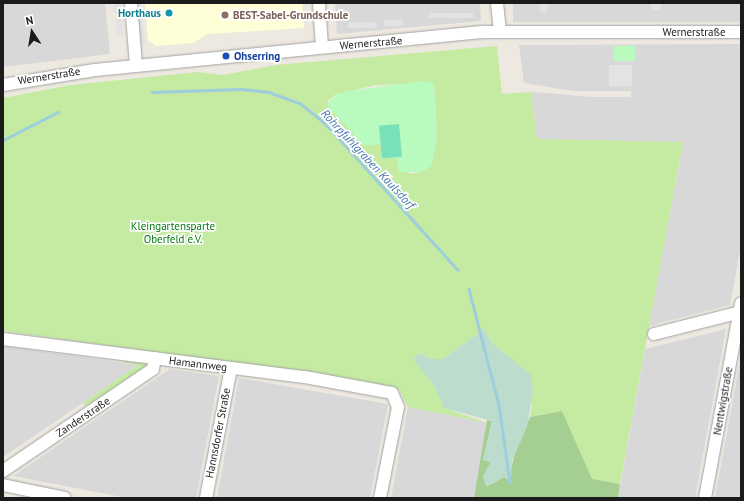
<!DOCTYPE html>
<meta charset="utf-8">
<style>
body{margin:0}
#map{position:relative;width:744px;height:501px;overflow:hidden;background:#ede9e0;font-family:"PT Sans",sans-serif}
div>[style]{position:absolute}
.residential>*{inset:0;background:#d9d8d8;transform-origin:0 0}
.education>*{inset:0;background:#ffffd7}
.grass>*{inset:0;background:#c5eaa2}
.forest>*{inset:0;background:#a4ce92}
.wetland>*{inset:0;background:#bcdccd}
.park>*{inset:0;background:#b9fbbe;transform-origin:0 0}
.pitch>*{inset:0;background:#7ae0b9;transform-origin:0 0}
.parking>*{inset:0;background:#e3e3e3;transform-origin:0 0}
.round{border-radius:50%}
.stream>*{height:2.5px;margin:-1.25px;padding:0 1.25px;transform-origin:1.25px;border-radius:1.25px;background:#9ecedd}
.roads{filter:drop-shadow(0 0 1px #a2a2a2) drop-shadow(0 0 1px #a2a2a2)}
.minor>*{height:12px;margin:-6px;padding:0 6px;transform-origin:6px;border-radius:6px;background:#fff}
.dots>*{width:11px;height:11px;translate:-50% -50%;box-sizing:border-box;border:2px solid #fff;border-radius:50%}
span{translate:-50% -50%;white-space:nowrap;text-align:center;line-height:1.15;-webkit-text-stroke:3.5px #fff;paint-order:stroke}
.culture-label{font-size:11px;color:#0d838f;font-weight:700}
.right{translate:-100% -50%;text-align:right}
.education-label{font-size:11px;color:#785e54;font-weight:700}
.left{translate:0 -50%;text-align:left}
.street-label{font-size:11px;color:#1b1b1b}
.transit-label{font-size:11px;color:#164399;font-weight:700}
.park-label{font-size:11px;color:#077a11}
.water-label{font-size:12px;color:#4578ad;font-style:italic}
.frame{position:absolute;inset:0;border:4px solid #1b1b1b;pointer-events:none}
.north{position:absolute;left:12px;top:12px;width:40px;height:40px;-webkit-text-stroke:3px #fff;paint-order:stroke;rotate:348deg;font-size:11px;font-weight:700;line-height:16px;text-align:center;color:#1b1b1b}
.north::after{content:'';display:block;margin:auto;width:14px;height:18px;background:#1b1b1b;clip-path:polygon(50% 0,100% 100%,50% 72%,0 100%)}
</style>
<div id="map">
<div class="residential">
<div style="clip-path:polygon(105px 3px,110px 54px,3px 67px,3px 4px)"></div>
<div style="clip-path:polygon(335px 3px,480px 3px,481px 21px,337px 34px)"></div>
<div style="left:513px;top:3px;width:228px;height:19px"></div>
<div style="clip-path:polygon(741px 44px,741px 245px,730px 305px,649px 326px,683px 143px,537px 139px,531px 92px,525px 91px,591px 97px,631px 97px,631px 91px,573px 91px,524px 83px,519px 45px)"></div>
<div style="clip-path:polygon(726px 329px,695px 498px,618px 498px,645px 349px)"></div>
<div style="clip-path:polygon(3px 346px,139px 365px,3px 457px)"></div>
<div style="clip-path:polygon(741px 356px,741px 498px,715px 498px)"></div>
<div style="clip-path:polygon(170px 369px,219px 376px,196px 498px,127px 498px,13px 476px)"></div>
<div style="clip-path:polygon(239px 378px,388px 404px,370px 498px,217px 498px)"></div>
<div style="clip-path:polygon(408px 407px,488px 423px,474px 498px,391px 498px)"></div>
</div>
<div class="education">
<div style="clip-path:polygon(145px 3px,302px 3px,304px 28px,208px 34px,193px 43px,156px 46px,148px 40px)"></div>
</div>
<div class="grass">
<div style="clip-path:polygon(evenodd,497px 46px,502px 94px,531px 92px,537px 139px,683px 142px,620px 484px,592px 480px,562px 411px,530px 417px,532px 403px,507px 355px,493px 344px,484px 329px,443px 359px,431px 359px,420px 353px,413px 359px,434px 386px,444px 408px,488px 423px,408px 407px,399px 390px,334px 377px,3px 331px,3px 98px,71px 85px,197px 72px,223px 75px,276px 65px,497px 46px,434px 83px,437px 138px,431px 166px,421px 172px,410px 174px,397px 158px,327px 102px,336px 94px,376px 85px,434px 83px)"></div>
<div style="clip-path:polygon(126px 359px,146px 362px,146px 366px,85px 407px,83px 403px,138px 365px,122px 362px)"></div>
</div>
<div class="forest">
<div style="clip-path:polygon(562px 411px,592px 479px,620px 484px,618px 498px,474px 498px,487px 420px,492px 421px,483px 460px,491px 462px,483px 477px,487px 486px,504px 477px,508px 479px,518px 443px,530px 417px)"></div>
</div>
<div class="wetland">
<div style="clip-path:polygon(484px 329px,493px 344px,531px 375px,533px 392px,527px 427px,512px 461px,511px 479px,504px 477px,486px 486px,483px 477px,491px 462px,483px 460px,492px 421px,444px 408px,434px 386px,413px 359px,420px 353px,431px 359px,443px 359px)"></div>
</div>
<div class="park">
<div style="left:614px;top:46px;width:21px;height:15px"></div>
<div style="clip-path:polygon(423px 81px,434px 83px,437px 138px,431px 166px,421px 172px,399px 172px,397px 158px,382px 159px,381px 144px,364px 146px,327px 105px,336px 94px,348px 91px)"></div>
</div>
<div class="pitch">
<div style="left:399px;top:124px;width:33px;height:20px;rotate:85deg"></div>
</div>
<div class="parking">
<div class="round" style="left:651px;top:1px;width:10px;height:10px"></div>
<div class="round" style="left:538.5px;top:2.5px;width:9px;height:9px"></div>
<div class="round" style="left:112.5px;top:3.5px;width:9px;height:9px"></div>
<div style="left:473px;top:13px;width:5px;height:44px;rotate:90deg"></div>
<div style="left:122px;top:19px;width:17px;height:7px;rotate:83deg"></div>
<div style="clip-path:polygon(137px 19px,142px 19px,145px 44px,139px 44px)"></div>
<div style="left:403px;top:20px;width:6px;height:19px;rotate:90deg"></div>
<div style="left:377px;top:22px;width:6px;height:29px;rotate:90deg"></div>
<div style="left:609px;top:65px;width:23px;height:21px"></div>
</div>
<div class="stream">
<div style="left:152px;top:92px;width:89px;rotate:-1.9deg"></div>
<div style="left:241px;top:89px;width:28px;rotate:6deg"></div>
<div style="left:269px;top:92px;width:33px;rotate:20deg"></div>
<div style="left:300px;top:103px;width:35px;rotate:39deg"></div>
<div style="left:327px;top:125px;width:195px;rotate:47.9deg"></div>
<div style="left:3px;top:140px;width:62px;rotate:-27deg"></div>
<div style="left:469px;top:289px;width:120px;rotate:75.5deg"></div>
<div style="left:499px;top:405px;width:78px;rotate:81.9deg"></div>
</div>
<div class="roads">
<div class="minor">
<div style="left:131px;top:3px;width:62px;rotate:85.4deg"></div>
<div style="left:319px;top:3px;width:44px;rotate:86.1deg"></div>
<div style="left:497px;top:3px;width:29px;rotate:84deg"></div>
<div style="left:3px;top:85px;width:93px;rotate:-9.3deg"></div>
<div style="left:95px;top:70px;width:391px;rotate:-5.6deg"></div>
<div style="left:484px;top:32px;width:257px"></div>
<div style="left:654px;top:334px;width:90px;rotate:-14.2deg"></div>
<div style="left:3px;top:339px;width:304px;rotate:7.2deg"></div>
<div style="left:305px;top:377px;width:88px;rotate:10.4deg"></div>
<div style="left:392px;top:393px;width:15px;rotate:67deg"></div>
<div style="left:398px;top:407px;width:93px;rotate:101.2deg"></div>
<div style="left:3px;top:471px;width:181px;rotate:-34.2deg"></div>
<div style="left:153px;top:369px;width:11px;rotate:-80deg"></div>
<div style="left:3px;top:485px;width:63px;rotate:11.8deg"></div>
<div style="left:206px;top:498px;width:132px;rotate:-79.1deg"></div>
<div style="left:705px;top:498px;width:198px;rotate:-79.5deg"></div>
</div>
</div>
<div class="dots">
<div style="left:169px;top:13px;background:#0f9aa8"></div>
<div style="left:225px;top:15px;background:#8d6e63"></div>
<div style="left:226px;top:56px;background:#1a4fb4"></div>
</div>
<div class="culture-label">
<span class="right" style="left:161px;top:13px">Horthaus</span>
</div>
<div class="education-label">
<span class="left" style="left:233px;top:15px">BEST-Sabel-Grundschule</span>
</div>
<div class="street-label">
<span style="left:694px;top:32px">Wernerstraße</span>
<span style="left:371px;top:43px;rotate:-5deg">Wernerstraße</span>
<span style="left:49px;top:76px;rotate:-9deg">Wernerstraße</span>
<span style="left:198px;top:364px;rotate:7deg">Hamannweg</span>
<span style="left:723px;top:401px;rotate:-80deg">Nentwigstraße</span>
<span style="left:83px;top:417px;rotate:-34deg">Zanderstraße</span>
<span style="left:218px;top:433px;rotate:-79deg">Hannsdorfer Straße</span>
</div>
<div class="transit-label">
<span class="left" style="left:234px;top:56px">Ohserring</span>
</div>
<div class="park-label">
<span style="left:173px;top:233px">Kleingartensparte<br>Oberfeld e.V.</span>
</div>
<div class="water-label">
<span style="left:368px;top:159px;rotate:47deg">Rohrpfuhlgraben Kaulsdorf</span>
</div>
<div class="frame"></div>
<div class="north">N</div>
</div>
